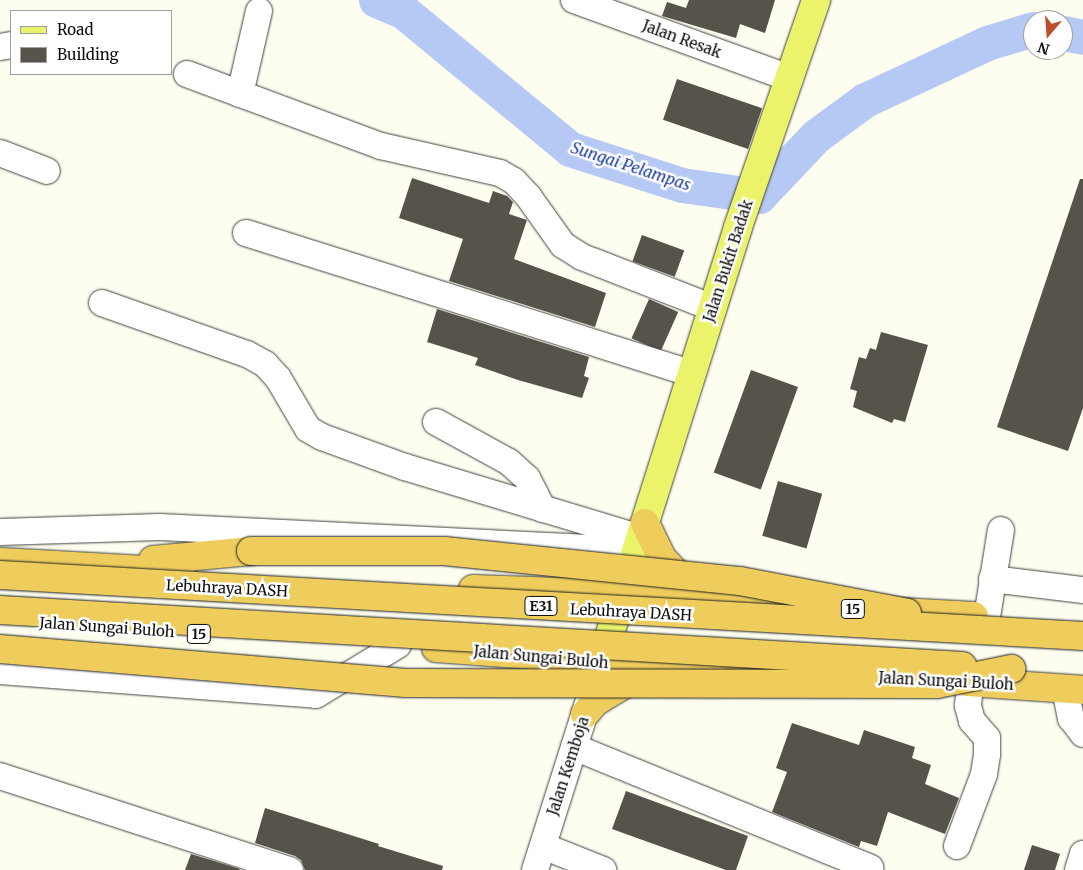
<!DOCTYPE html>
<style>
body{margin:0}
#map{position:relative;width:1083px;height:870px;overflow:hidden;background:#fdfeef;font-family:Merriweather,serif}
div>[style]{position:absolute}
.river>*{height:35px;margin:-17.5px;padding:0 17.5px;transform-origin:17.5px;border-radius:17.5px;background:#b6c9f4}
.building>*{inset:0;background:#56534a;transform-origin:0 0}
.roads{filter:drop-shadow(0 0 1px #414141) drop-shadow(0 0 1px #414141)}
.minor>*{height:26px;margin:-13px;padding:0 13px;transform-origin:13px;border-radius:13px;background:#fff}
.major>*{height:28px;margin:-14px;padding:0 14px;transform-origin:14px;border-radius:14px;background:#eaf36a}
.highway>*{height:28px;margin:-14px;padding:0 14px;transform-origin:14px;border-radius:14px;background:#efcd5d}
.bridges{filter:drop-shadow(0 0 1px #1f1f1f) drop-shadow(0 0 1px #1f1f1f)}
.highway-bridge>*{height:28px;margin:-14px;padding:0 14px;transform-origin:14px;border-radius:14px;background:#efcd5d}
span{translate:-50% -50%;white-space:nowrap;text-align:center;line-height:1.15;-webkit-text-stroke:5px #fff;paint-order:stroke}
.shield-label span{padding:1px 4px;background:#fff;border:1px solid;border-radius:4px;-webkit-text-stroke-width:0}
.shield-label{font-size:14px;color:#0e0e0e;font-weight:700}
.street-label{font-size:15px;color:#0e0e0e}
.water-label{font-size:16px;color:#1b3c9b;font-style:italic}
.legend{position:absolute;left:10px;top:10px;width:162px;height:65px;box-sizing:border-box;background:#fff;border:1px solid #9f9f9f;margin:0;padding:6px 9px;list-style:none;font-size:15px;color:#0e0e0e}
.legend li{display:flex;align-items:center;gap:10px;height:25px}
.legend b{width:25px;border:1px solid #9f9f9f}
.north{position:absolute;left:1023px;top:10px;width:50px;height:50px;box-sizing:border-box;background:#fff;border:1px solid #9f9f9f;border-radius:50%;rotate:198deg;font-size:14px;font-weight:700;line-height:20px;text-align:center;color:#0e0e0e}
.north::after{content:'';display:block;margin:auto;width:18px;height:22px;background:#b9502b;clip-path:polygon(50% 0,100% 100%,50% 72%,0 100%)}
</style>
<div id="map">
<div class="river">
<div style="left:376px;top:0;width:30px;rotate:23deg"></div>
<div style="left:404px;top:12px;width:215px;rotate:39.5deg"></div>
<div style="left:570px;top:149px;width:118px;rotate:17.8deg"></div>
<div style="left:682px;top:185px;width:78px;rotate:8.1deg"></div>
<div style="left:759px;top:196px;width:83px;rotate:-46.5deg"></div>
<div style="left:816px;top:136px;width:61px;rotate:-36.3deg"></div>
<div style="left:865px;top:100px;width:135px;rotate:-25deg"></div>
<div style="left:987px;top:43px;width:48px;rotate:-16.9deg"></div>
<div style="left:1063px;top:33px;width:20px;rotate:11deg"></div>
</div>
<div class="building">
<div style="clip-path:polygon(689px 0,775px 0,765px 33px,740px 24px,736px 38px,662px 16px,667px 2px,686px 8px)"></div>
<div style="left:677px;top:79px;width:90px;height:43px;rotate:19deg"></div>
<div style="clip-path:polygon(412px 178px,489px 203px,493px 191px,507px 196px,513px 202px,509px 214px,527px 220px,514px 259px,606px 293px,595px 327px,449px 281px,463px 239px,399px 218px)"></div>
<div style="clip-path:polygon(1080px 179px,1083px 179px,1083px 408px,1068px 451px,997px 427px)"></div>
<div style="left:642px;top:235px;width:45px;height:28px;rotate:20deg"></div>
<div style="left:649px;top:299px;width:32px;height:43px;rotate:24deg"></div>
<div style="clip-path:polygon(437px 309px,589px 357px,584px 376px,589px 378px,582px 398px,518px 380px,475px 365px,478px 358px,427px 342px)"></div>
<div style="clip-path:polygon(881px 332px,928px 345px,905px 422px,894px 419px,892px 423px,853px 407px,857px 391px,850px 389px,859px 357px,866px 359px,870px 348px,876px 350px)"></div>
<div style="left:751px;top:370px;width:50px;height:109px;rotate:20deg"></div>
<div style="left:778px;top:481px;width:46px;height:57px;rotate:16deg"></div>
<div style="clip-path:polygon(792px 723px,859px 745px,864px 730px,915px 747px,912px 758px,931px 765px,925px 784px,959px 798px,945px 834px,888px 812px,877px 846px,861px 841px,859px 847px,772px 812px,787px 772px,776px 768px)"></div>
<div style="clip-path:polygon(626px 791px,748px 836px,736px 870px,726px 870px,612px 829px)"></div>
<div style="clip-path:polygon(265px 808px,379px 844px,378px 846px,443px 866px,442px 870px,305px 870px,301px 860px,295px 856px,255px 843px)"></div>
<div style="clip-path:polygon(1032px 845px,1060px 854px,1055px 870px,1024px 870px)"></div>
<div style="clip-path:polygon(191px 854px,240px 869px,239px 870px,185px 870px)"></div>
</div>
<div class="roads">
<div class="minor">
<div style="left:574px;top:0;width:230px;rotate:19.9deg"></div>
<div style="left:0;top:47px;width:11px;rotate:-10deg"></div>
<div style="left:187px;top:74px;width:207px;rotate:20.4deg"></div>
<div style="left:381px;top:146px;width:122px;rotate:12.8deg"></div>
<div style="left:500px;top:173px;width:16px;rotate:30deg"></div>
<div style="left:514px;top:181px;width:21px;rotate:47deg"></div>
<div style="left:528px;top:196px;width:60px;rotate:54.5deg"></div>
<div style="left:563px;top:245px;width:22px;rotate:32deg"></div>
<div style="left:582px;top:257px;width:141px;rotate:21.3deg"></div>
<div style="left:240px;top:94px;width:85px;rotate:-77.1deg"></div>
<div style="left:0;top:153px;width:50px;rotate:21deg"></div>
<div style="left:246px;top:233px;width:468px;rotate:17.5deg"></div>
<div style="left:102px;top:303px;width:154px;rotate:19.4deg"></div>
<div style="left:247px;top:354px;width:21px;rotate:29deg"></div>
<div style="left:265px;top:364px;width:19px;rotate:47deg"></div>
<div style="left:278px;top:378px;width:59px;rotate:59.5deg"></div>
<div style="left:308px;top:429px;width:16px;rotate:30deg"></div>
<div style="left:322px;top:437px;width:88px;rotate:19.9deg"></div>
<div style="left:405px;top:467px;width:245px;rotate:16.8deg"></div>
<div style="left:436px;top:422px;width:83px;rotate:28.7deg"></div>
<div style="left:509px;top:462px;width:24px;rotate:42deg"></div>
<div style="left:527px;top:478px;width:35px;rotate:63deg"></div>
<div style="left:0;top:532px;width:160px;rotate:-1.8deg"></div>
<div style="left:160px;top:527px;width:477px;rotate:2.8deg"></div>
<div style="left:992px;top:579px;width:92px;rotate:6.9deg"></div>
<div style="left:987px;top:617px;width:88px;rotate:-80.9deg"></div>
<div style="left:0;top:671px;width:317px;rotate:4.3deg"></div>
<div style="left:316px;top:695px;width:96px;rotate:-31.4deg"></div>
<div style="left:1065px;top:688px;width:31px;rotate:79deg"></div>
<div style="left:1071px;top:718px;width:20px;rotate:53deg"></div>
<div style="left:574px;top:747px;width:320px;rotate:22.2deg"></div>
<div style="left:0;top:776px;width:305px;rotate:18deg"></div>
<div style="left:543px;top:846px;width:65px;rotate:21.8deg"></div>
<div style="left:957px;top:846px;width:77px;rotate:-69.4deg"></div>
<div style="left:984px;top:774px;width:20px;rotate:-81deg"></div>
<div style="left:987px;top:754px;width:16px;rotate:-90deg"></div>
<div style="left:987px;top:738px;width:23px;rotate:-131deg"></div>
<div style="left:972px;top:721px;width:16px;rotate:-105deg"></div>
<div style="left:968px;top:706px;width:24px;rotate:-85deg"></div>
<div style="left:535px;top:870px;width:186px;rotate:-72.4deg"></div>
<div style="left:1078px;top:870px;width:17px;rotate:-73deg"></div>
</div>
<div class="major">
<div style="left:601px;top:662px;width:456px;rotate:-72.5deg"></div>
<div style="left:738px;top:227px;width:240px;rotate:-71deg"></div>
</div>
<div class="highway">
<div style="left:645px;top:523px;width:39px;rotate:64deg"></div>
<div style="left:662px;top:558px;width:40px;rotate:47deg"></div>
<div style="left:153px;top:560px;width:98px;rotate:-5.2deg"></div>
<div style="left:1px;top:562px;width:180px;rotate:3.2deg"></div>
<div style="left:473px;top:589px;width:150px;rotate:1.9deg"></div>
<div style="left:623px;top:594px;width:204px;rotate:3.6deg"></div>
<div style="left:882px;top:611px;width:92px;rotate:3.1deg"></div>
<div style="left:436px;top:648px;width:325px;rotate:4.2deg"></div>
<div style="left:967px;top:682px;width:116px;rotate:3.9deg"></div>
<div style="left:585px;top:714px;width:16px;rotate:-50deg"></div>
<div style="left:595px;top:702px;width:44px;rotate:-31.2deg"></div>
</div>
</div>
<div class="bridges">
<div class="highway-bridge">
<div style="left:251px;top:551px;width:193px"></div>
<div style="left:444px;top:551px;width:298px;rotate:5.8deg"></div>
<div style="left:740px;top:581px;width:170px;rotate:10.8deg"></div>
<div style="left:0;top:575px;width:1085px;rotate:3.22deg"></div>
<div style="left:0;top:610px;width:964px;rotate:3.33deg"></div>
<div style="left:0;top:649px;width:407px;rotate:4.8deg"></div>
<div style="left:406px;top:683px;width:531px;rotate:0.11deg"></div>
<div style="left:937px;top:684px;width:76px;rotate:-11.5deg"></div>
</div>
</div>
<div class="shield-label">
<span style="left:541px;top:606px">E31</span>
<span style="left:853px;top:609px">15</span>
<span style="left:199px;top:634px">15</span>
</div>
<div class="street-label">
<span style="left:682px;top:39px;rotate:20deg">Jalan Resak</span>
<span style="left:728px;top:261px;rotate:-72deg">Jalan Bukit Badak</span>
<span style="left:227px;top:588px;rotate:3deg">Lebuhraya DASH</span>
<span style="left:631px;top:612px;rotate:3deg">Lebuhraya DASH</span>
<span style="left:107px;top:627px;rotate:4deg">Jalan Sungai Buloh</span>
<span style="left:541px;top:657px;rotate:5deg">Jalan Sungai Buloh</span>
<span style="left:946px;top:681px;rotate:3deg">Jalan Sungai Buloh</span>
<span style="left:568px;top:766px;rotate:-72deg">Jalan Kemboja</span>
</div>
<div class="water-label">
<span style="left:631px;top:166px;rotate:18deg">Sungai Pelampas</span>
</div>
<ul class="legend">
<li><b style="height:6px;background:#eaf36a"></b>Road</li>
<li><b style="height:14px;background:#56534a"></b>Building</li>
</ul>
<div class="north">N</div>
</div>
